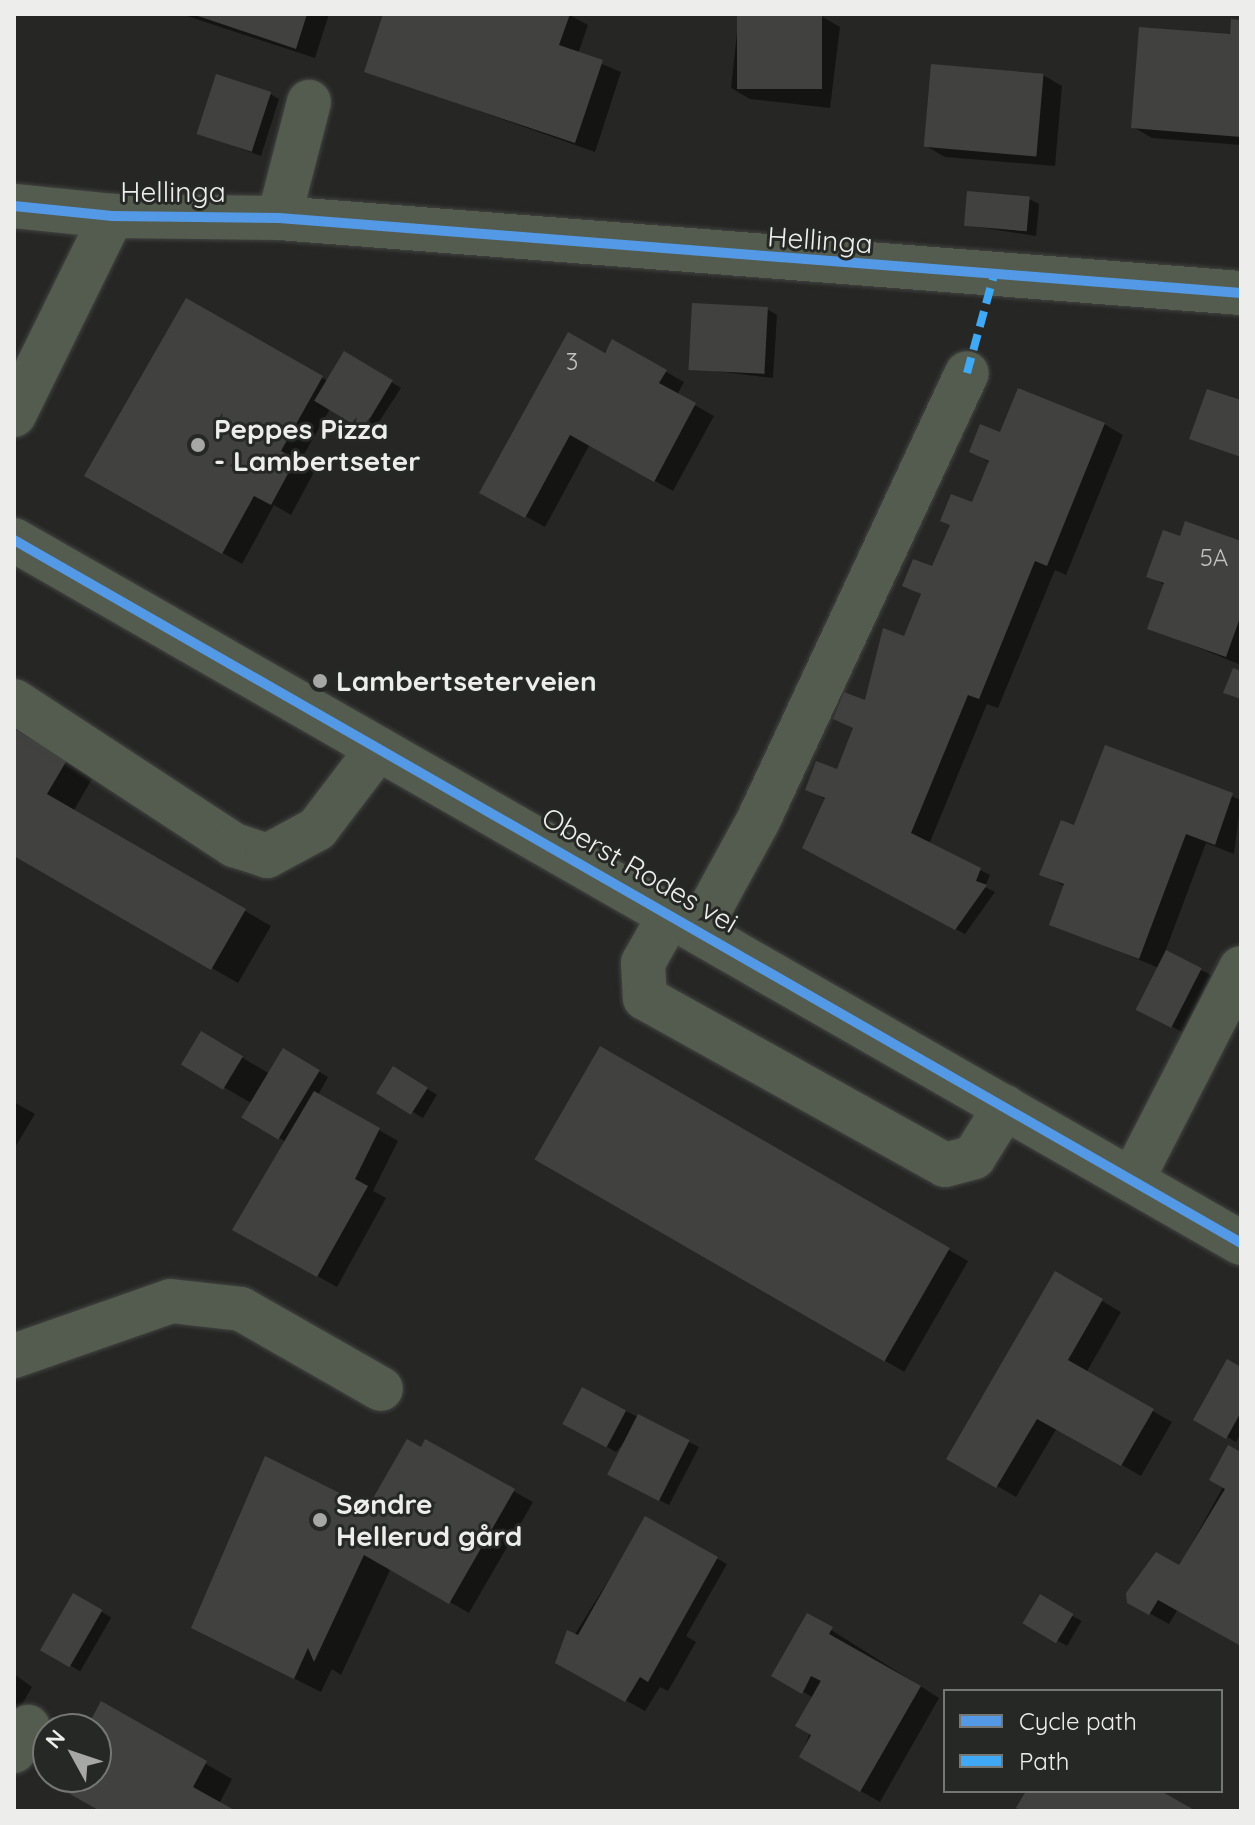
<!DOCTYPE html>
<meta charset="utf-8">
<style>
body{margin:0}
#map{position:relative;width:1255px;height:1825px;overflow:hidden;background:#262725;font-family:Quicksand,sans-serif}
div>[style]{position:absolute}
.shadow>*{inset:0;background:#0007;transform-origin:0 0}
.building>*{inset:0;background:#414240;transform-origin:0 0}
.roads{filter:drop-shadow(0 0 2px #424341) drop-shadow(0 0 2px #424341)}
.minor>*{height:44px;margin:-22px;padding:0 22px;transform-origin:22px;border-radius:22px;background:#535c4e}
.quiet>*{height:8px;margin-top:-4px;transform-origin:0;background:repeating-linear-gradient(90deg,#3fa9f5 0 16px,transparent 0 24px)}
.cycleway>*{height:10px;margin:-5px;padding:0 5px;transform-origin:5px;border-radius:5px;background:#5399e6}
.dots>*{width:22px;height:22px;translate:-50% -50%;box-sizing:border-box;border:4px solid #252824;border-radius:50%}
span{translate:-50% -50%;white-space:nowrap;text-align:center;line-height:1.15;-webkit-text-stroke:6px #252824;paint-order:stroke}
.number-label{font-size:24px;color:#c2c3c1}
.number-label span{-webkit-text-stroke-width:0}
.street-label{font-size:28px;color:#edeeec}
.poi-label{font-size:28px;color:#edeeec;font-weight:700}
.left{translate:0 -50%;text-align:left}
.frame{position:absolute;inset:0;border:16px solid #edeeec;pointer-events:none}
.legend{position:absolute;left:943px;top:1689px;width:280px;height:104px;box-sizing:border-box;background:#252824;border:2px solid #757774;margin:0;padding:10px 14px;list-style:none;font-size:24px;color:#edeeec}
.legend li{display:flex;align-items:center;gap:16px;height:40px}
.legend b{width:40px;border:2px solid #757774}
.north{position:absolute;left:32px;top:1713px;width:80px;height:80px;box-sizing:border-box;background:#252824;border:2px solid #757774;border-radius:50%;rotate:310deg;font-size:22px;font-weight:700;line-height:32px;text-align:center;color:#edeeec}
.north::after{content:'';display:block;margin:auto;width:28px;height:36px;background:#a7a8a6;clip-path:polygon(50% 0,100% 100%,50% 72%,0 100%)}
</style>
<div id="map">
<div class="shadow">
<div style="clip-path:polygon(181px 14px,329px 14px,315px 58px)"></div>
<div style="clip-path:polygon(385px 14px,568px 14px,588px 25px,578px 54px,621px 72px,595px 152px,366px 71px)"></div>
<div style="clip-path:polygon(739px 14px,821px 16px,840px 27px,830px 108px,750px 99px,731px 88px)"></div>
<div style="clip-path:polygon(1241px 22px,1241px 145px,1152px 138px,1133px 127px)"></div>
<div style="clip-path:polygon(1043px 75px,1062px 86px,1055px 166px,945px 157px,926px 146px)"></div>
<div style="clip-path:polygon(270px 94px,279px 99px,261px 156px,199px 133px)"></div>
<div style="clip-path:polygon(1029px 199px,1039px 204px,1036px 236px,966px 225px)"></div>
<div style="clip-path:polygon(187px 301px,328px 381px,345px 353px,401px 388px,371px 434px,330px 409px,299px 463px,314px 472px,291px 515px,274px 505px,242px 564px,87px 475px)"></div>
<div style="clip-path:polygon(767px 309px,777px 315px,773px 378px,690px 368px)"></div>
<div style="clip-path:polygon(613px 342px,684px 382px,677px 395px,714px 416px,673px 491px,590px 444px,545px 527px,482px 492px)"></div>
<div style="clip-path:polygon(1104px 424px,1123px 435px,1066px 575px,1055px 570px,998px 708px,987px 704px,930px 842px,910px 834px,990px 875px,985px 887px,995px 892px,965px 934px,814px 853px,826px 800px,808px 789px,838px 772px,855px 729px,835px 718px,866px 703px,905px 639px,922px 595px,904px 585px,933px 569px,973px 504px,990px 463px,971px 451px,1001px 435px)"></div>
<div style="clip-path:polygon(1181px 539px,1241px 544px,1241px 665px,1150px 628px,1165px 585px,1149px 576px)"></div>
<div style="clip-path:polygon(14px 732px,93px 777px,73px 812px,271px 926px,238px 983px,14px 854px)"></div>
<div style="clip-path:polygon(1106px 747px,1241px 800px,1234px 854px,1206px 843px,1165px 952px,1211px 975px,1182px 1032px,1148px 1014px,1159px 968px,1052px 924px,1066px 887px,1042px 874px,1075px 827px)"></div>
<div style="clip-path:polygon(202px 1034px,270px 1074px,283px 1050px,328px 1077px,318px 1095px,398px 1141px,373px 1191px,386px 1198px,337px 1287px,235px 1230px,286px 1142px,244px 1117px,251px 1103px,184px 1064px)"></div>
<div style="left:601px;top:1049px;width:424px;height:128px;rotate:30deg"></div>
<div style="left:394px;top:1069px;width:50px;height:27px;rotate:31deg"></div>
<div style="clip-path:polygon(14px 1102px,35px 1114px,14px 1149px)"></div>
<div style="clip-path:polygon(1055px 1274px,1121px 1312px,1086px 1373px,1172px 1422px,1141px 1476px,1057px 1428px,1016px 1497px,949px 1458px)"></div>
<div style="clip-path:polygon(1241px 1369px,1241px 1434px,1236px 1442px,1196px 1419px)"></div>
<div style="clip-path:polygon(583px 1390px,699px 1447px,669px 1505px,618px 1479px,626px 1441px,616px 1452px,565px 1424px)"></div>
<div style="clip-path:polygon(426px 1442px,533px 1502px,469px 1613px,391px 1568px,341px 1675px,332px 1669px,321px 1692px,194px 1628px,369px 1510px)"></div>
<div style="clip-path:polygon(1241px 1454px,1241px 1644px,1178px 1609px,1169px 1624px,1129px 1602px,1179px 1567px)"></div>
<div style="clip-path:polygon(646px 1519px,727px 1564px,686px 1636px,696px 1642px,668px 1691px,660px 1687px,645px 1711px,558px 1662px)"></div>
<div style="left:74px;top:1596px;width:43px;height:62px;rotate:30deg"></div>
<div style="left:1040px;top:1597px;width:48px;height:29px;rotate:30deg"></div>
<div style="clip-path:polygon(817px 1621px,939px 1698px,880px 1802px,801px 1757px,828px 1682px,821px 1680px,812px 1697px,774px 1675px)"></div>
<div style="clip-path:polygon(14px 1674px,32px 1687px,14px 1718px)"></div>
<div style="clip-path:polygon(102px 1704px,232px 1779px,219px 1804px,231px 1811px,103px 1811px,61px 1777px,96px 1777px,96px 1729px,88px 1729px)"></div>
</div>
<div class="building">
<div style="clip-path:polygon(192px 14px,307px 14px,296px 49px)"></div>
<div style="clip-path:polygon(383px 14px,570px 14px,559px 45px,603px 60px,575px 143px,364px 72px)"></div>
<div style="left:737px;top:14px;width:85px;height:75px"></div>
<div style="clip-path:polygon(1231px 19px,1241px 20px,1241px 137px,1131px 128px,1139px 27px,1230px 34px)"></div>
<div style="left:931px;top:64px;width:113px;height:83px;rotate:5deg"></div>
<div style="left:216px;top:74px;width:58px;height:63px;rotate:18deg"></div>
<div style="left:967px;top:191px;width:63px;height:35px;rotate:5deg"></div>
<div style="clip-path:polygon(186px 298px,323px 376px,281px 451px,296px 459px,271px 505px,254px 496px,222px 554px,84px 476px)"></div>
<div style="left:692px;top:303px;width:76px;height:67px;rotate:3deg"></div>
<div style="clip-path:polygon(568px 332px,605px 353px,612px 339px,667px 370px,659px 383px,696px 403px,654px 482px,570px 435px,525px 518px,479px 493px)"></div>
<div style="left:344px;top:351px;width:57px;height:58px;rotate:31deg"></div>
<div style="clip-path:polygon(1018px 388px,1105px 423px,1047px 566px,1035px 561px,979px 699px,968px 695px,911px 833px,981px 868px,976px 881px,987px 885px,955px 930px,802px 848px,825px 798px,805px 790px,816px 761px,837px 769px,853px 728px,833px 719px,844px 692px,865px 700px,883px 628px,904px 636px,921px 594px,902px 586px,913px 559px,932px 566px,950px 525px,940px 521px,951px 494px,972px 502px,989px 461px,969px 452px,980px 424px,1000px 432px)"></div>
<div style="clip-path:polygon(1207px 389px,1241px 400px,1241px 457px,1189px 439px)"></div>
<div style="clip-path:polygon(1185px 521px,1241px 541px,1241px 615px,1226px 657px,1147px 629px,1164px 583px,1146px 577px,1163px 530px,1180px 536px)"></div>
<div style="clip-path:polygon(1233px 668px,1241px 671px,1241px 699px,1223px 693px)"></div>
<div style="clip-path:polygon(14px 729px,67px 760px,47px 794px,246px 909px,211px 970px,14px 856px)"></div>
<div style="clip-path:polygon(1105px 745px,1233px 793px,1215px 845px,1186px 834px,1139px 959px,1049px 925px,1064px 884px,1039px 875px,1061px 820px,1074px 825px)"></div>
<div style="left:1166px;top:950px;width:40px;height:67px;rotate:27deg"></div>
<div style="left:201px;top:1031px;width:49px;height:39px;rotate:31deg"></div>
<div style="left:600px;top:1046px;width:404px;height:131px;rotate:30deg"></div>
<div style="left:283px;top:1048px;width:43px;height:81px;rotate:31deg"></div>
<div style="left:393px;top:1066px;width:41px;height:32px;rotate:32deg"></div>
<div style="clip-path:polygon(314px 1091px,380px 1128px,355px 1179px,368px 1186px,317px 1277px,232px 1230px)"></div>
<div style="clip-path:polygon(1055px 1271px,1103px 1299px,1068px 1360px,1154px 1409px,1121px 1466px,1037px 1419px,996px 1488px,946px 1459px)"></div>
<div style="clip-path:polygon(1227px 1359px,1241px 1367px,1241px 1412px,1226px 1439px,1193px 1420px)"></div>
<div style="left:582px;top:1387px;width:50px;height:42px;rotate:28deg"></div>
<div style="left:638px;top:1414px;width:58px;height:68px;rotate:27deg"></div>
<div style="clip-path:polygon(407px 1439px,421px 1447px,425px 1439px,515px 1489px,449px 1604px,364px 1555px,314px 1662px,308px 1648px,294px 1679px,191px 1628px,265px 1456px,368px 1507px)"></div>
<div style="clip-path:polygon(1228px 1445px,1241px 1452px,1241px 1646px,1158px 1600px,1149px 1615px,1127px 1603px,1126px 1593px,1156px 1552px,1179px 1565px,1225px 1489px,1209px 1480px)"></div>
<div style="clip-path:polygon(645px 1516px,718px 1557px,648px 1682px,640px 1677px,625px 1702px,555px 1663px,567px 1630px,578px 1635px)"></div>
<div style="left:73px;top:1593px;width:34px;height:66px;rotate:30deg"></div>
<div style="left:1040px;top:1594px;width:39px;height:34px;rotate:31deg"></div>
<div style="clip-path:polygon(807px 1613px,833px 1627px,829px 1634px,921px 1686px,860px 1792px,799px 1757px,811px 1735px,795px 1726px,821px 1681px,811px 1676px,802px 1694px,771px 1676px)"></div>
<div style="clip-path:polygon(101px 1701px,207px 1761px,193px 1787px,236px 1811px,100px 1811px,54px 1785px,59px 1777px,96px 1777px,96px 1729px,86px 1729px)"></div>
<div style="clip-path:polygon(1026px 1791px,1161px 1791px,1196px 1811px,1022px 1811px,1016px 1808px)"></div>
</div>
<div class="roads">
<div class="minor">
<div style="left:14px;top:206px;width:99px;rotate:5.8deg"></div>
<div style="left:112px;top:216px;width:167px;rotate:0.7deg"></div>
<div style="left:279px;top:218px;width:965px;rotate:4.46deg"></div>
<div style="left:279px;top:218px;width:120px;rotate:-75.5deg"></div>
<div style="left:14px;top:415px;width:222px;rotate:-63.8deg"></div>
<div style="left:14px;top:540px;width:1414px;rotate:29.81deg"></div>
<div style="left:14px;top:701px;width:263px;rotate:33.2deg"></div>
<div style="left:234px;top:845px;width:35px;rotate:18deg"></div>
<div style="left:267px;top:856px;width:57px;rotate:-28.4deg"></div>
<div style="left:317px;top:829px;width:101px;rotate:-52.7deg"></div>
<div style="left:670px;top:915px;width:55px;rotate:119.4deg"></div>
<div style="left:643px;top:963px;width:35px;rotate:87deg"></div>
<div style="left:645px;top:998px;width:343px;rotate:29.1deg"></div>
<div style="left:945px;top:1165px;width:30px;rotate:-15deg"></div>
<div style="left:974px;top:1157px;width:59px;rotate:-58.2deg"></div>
<div style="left:698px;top:931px;width:125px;rotate:-61.4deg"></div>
<div style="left:758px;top:821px;width:494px;rotate:-65deg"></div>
<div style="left:1132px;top:1180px;width:238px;rotate:-62.8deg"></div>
<div style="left:14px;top:1356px;width:166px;rotate:-19.3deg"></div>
<div style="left:171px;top:1301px;width:70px;rotate:6.5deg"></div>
<div style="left:241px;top:1309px;width:161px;rotate:29.7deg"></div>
<div style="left:14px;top:1751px;width:28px;rotate:-60deg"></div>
</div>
</div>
<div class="quiet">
<div style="left:967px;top:373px;width:102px;rotate:-74.6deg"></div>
</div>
<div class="cycleway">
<div style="left:14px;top:206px;width:99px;rotate:5.8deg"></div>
<div style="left:112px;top:216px;width:167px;rotate:0.7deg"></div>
<div style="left:279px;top:218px;width:965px;rotate:4.46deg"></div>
<div style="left:14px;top:540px;width:1414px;rotate:29.81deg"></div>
</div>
<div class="dots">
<div style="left:198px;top:445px;background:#a7a8a6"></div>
<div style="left:320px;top:681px;background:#a7a8a6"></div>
<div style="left:320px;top:1520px;background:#a7a8a6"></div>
</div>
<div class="number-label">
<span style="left:572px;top:362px">3</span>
<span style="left:1214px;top:558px">5A</span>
</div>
<div class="street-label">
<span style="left:173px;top:192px">Hellinga</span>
<span style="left:820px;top:240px;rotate:4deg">Hellinga</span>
<span style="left:640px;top:870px;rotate:30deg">Oberst Rodes vei</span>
</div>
<div class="poi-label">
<span class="left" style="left:214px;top:445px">Peppes Pizza<br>- Lambertseter</span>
<span class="left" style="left:336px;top:681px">Lambertseterveien</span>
<span class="left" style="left:336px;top:1520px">Søndre<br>Hellerud gård</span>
</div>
<div class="frame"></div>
<ul class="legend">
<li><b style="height:10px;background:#5399e6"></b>Cycle path</li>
<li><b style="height:10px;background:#3fa9f5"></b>Path</li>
</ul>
<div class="north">N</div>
</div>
